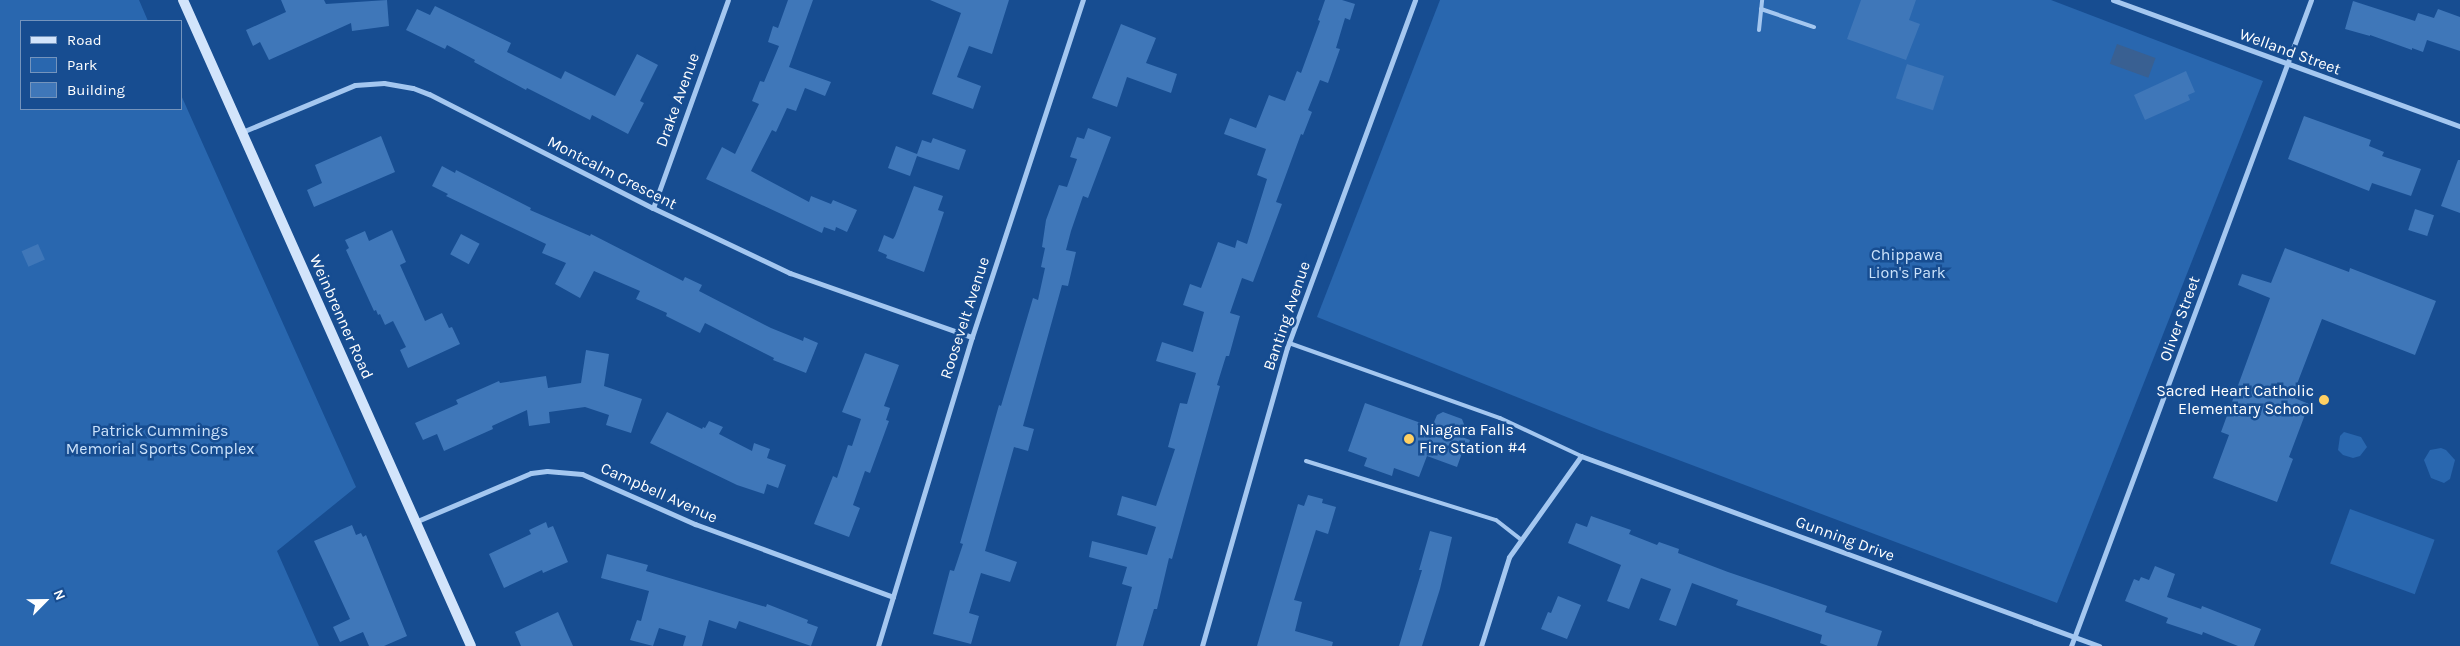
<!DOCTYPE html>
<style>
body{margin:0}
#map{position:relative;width:2460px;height:646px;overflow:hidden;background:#174d91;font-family:Karla,sans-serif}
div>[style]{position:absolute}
.green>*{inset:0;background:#2967af;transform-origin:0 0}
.water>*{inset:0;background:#396092;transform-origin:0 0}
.building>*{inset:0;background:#3f77b9;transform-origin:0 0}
.lane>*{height:4px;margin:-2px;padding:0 2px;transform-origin:2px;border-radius:2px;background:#a4c7f0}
.street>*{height:5px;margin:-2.5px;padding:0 2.5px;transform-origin:2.5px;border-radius:2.5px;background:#a4c7f0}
.secondary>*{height:10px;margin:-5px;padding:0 5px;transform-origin:5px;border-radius:5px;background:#d2e4fb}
.dots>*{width:14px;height:14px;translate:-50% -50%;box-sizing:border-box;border:2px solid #174d91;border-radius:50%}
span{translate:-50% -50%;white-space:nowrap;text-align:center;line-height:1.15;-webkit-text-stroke:5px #174d91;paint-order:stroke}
.street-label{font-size:16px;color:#fff}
.park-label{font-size:16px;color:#cbe2fb}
.poi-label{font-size:16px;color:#fff}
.right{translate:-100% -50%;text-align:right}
.left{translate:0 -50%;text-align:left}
.legend{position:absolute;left:20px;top:20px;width:162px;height:90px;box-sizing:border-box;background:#174d91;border:1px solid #7494bd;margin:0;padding:6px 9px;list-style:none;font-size:15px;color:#fff}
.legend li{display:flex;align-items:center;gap:10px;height:25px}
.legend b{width:25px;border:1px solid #7494bd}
.north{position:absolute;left:20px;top:576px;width:50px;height:50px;-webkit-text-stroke:4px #174d91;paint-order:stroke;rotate:67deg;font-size:14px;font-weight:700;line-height:20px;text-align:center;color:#fff}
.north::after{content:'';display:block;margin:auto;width:18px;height:22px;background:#fff;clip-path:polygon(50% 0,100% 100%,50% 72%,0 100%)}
</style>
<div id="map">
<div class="green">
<div style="clip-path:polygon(0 0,139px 0,148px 21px,21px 21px,21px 109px,181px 109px,181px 95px,356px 487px,277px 551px,319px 646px,0 646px)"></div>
<div style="clip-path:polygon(1440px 0,2051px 0,2263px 81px,2057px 603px,1599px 430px,1317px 317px)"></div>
<div style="clip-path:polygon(2344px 432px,2361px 437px,2367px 447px,2360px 456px,2353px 458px,2343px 455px,2338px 450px,2340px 436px)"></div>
<div style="clip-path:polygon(2441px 448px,2446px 450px,2455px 460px,2450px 479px,2444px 483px,2431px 478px,2424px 460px,2430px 450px)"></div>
<div style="left:2350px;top:509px;width:90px;height:58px;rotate:20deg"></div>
</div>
<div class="water">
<div style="left:2117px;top:44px;width:41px;height:21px;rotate:20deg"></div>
</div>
<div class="building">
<div style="clip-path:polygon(281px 0,324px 0,326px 4px,387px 0,389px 26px,352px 31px,351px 23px,269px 60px,260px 42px,253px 46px,246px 30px,286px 12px)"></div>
<div style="clip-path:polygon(788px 0,813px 0,789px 67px,831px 82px,825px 96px,805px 88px,796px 111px,787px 108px,776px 132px,772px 130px,751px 171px,809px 202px,811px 196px,831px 204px,833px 200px,857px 210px,847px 232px,836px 227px,835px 231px,824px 227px,822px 233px,706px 179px,722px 147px,735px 154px,759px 104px,752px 101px,760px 81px,764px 82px,779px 46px,768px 42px,773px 26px,778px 28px)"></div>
<div style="clip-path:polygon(930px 0,1009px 0,992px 54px,969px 46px,957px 77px,981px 86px,973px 109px,932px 94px,961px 13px)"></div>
<div style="clip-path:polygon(1325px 0,1342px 0,1355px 4px,1350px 20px,1345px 18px,1336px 48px,1340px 49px,1328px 83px,1320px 80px,1308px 110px,1312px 112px,1303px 135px,1301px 134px,1276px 202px,1282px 204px,1253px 282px,1242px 278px,1230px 313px,1240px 316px,1229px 356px,1226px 356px,1217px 385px,1220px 386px,1172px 559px,1169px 558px,1157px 609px,1154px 609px,1143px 646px,1116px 646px,1132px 587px,1122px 584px,1127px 567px,1089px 557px,1092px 541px,1147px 555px,1156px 527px,1117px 515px,1122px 496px,1156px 506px,1175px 449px,1168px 447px,1180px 403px,1187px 404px,1196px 373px,1156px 361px,1162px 342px,1193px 352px,1204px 312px,1183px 305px,1190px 284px,1201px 288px,1218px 242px,1235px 248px,1237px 240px,1247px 244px,1267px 179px,1257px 175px,1266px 149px,1224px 134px,1230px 118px,1256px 128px,1269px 95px,1285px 101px,1297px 71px,1301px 73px,1320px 21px,1318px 20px)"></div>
<div style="clip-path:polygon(1861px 0,1916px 0,1909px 20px,1920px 24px,1906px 60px,1847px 39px)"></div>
<div style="clip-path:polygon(2353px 1px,2415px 21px,2418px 13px,2434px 18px,2438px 9px,2460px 17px,2460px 51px,2427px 40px,2423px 52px,2412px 48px,2412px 50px,2370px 35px,2370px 36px,2345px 29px)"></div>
<div style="clip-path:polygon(435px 6px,511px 43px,507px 52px,561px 79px,565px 71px,615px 96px,637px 54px,658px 65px,640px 101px,644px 103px,628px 134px,592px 115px,590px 120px,527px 88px,526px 90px,474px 62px,475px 60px,447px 45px,445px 49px,406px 30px,417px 9px,430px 15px)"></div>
<div style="clip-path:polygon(1121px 24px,1156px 38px,1146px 63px,1177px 74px,1171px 93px,1127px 77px,1117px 107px,1092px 98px)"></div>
<div style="left:1907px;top:64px;width:39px;height:36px;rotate:18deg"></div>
<div style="clip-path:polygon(2186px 71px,2195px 92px,2188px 95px,2190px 100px,2145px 120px,2134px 95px)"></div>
<div style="clip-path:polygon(2304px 116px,2371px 140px,2369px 146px,2384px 152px,2382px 156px,2421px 169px,2411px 196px,2372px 183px,2369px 191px,2288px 159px)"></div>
<div style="clip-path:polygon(1088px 128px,1111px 137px,1088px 198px,1083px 196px,1071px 231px,1066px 250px,1076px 252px,1068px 286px,1062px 285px,1023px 426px,1034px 429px,1028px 451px,1014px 447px,985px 551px,1017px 562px,1010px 582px,981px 573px,969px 613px,979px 616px,971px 644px,933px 634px,950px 570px,954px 571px,963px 544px,960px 543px,999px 405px,1001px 406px,1033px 298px,1038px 300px,1045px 268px,1041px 267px,1045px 248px,1042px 247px,1046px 220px,1059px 185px,1067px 187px,1077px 159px,1070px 157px,1077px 137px,1084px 139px)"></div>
<div style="clip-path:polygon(381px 136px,395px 172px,314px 207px,307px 190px,322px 183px,315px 165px)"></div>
<div style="clip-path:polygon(933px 138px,966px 150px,959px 170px,917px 156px,910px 176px,888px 168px,896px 146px,917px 154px,922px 140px,931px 143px)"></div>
<div style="clip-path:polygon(2458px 160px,2460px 160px,2460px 213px,2441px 206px)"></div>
<div style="clip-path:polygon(442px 166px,455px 173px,456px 170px,531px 208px,530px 210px,590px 236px,591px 234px,683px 281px,685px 277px,702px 285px,699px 291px,771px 328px,803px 341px,804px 337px,818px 343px,806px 373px,773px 360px,774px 358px,705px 323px,700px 333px,666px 316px,667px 313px,636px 299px,640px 291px,594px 271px,580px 298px,555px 284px,566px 263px,542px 253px,546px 244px,446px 196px,448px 194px,432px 186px)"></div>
<div style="clip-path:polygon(914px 186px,943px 196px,938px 210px,944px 212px,924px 272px,886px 258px,887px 255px,878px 251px,884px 235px,893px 239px,895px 236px)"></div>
<div style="left:2415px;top:209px;width:20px;height:22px;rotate:18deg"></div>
<div style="clip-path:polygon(392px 230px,406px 262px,400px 265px,425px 321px,442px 313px,449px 328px,452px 327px,460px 344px,408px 368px,400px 350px,406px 347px,393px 321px,385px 325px,380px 314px,378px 315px,376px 310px,374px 311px,346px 250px,349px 248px,345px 240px,365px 231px,369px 241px)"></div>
<div style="left:461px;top:234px;width:21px;height:23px;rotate:28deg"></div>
<div style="left:38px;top:244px;width:17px;height:18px;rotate:66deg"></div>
<div style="clip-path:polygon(2285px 248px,2349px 272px,2350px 268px,2436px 301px,2415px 355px,2322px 319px,2292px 397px,2309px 404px,2289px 457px,2293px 459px,2277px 502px,2213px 478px,2229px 435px,2221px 432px,2270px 298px,2238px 285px,2242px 274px,2271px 283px)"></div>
<div style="clip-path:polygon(586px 350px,609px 354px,604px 386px,642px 399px,631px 433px,606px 425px,609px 415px,585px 407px,549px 412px,550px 423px,529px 426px,527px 410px,492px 426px,493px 429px,444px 451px,437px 434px,423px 440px,415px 423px,458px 404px,456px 400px,499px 381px,500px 383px,546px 376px,548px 388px,581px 383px)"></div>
<div style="clip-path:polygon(865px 353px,899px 365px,884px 406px,890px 408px,886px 420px,889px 421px,870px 473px,865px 471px,853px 505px,860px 508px,849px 537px,814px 524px,833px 476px,837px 478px,848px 445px,852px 446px,861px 419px,842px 412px)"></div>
<div style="clip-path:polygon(1365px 403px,1432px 427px,1437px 415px,1443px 412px,1462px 419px,1465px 427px,1462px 437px,1470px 440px,1465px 454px,1462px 453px,1457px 467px,1427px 456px,1419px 477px,1394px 468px,1392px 476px,1364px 466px,1367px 458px,1348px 451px)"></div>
<div style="clip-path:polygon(667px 412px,702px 429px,703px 427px,705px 428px,709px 421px,723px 427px,719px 434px,752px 451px,754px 443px,770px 449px,767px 458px,786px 465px,778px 488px,767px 484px,764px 494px,737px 485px,650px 443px)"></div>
<div style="clip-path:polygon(1308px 495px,1323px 499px,1322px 503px,1336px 507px,1328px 534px,1316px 530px,1294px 600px,1302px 602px,1295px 631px,1333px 642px,1332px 646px,1257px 646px,1298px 504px,1304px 506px)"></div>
<div style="clip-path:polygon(1591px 516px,1631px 530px,1629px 534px,1657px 545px,1659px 542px,1679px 549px,1678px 553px,1728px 572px,1827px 606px,1825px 612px,1882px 631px,1877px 646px,1828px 646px,1820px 643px,1822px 635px,1736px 605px,1738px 600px,1692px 583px,1676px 626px,1659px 620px,1671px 589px,1641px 578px,1629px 609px,1607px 601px,1621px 565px,1568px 543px,1576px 523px,1587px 527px)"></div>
<div style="clip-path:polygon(546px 522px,548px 528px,553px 526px,568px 562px,543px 573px,542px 570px,504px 588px,489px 554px,531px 534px,529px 530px)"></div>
<div style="clip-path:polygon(352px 525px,356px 535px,361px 533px,363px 537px,366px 535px,407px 636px,384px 646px,369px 646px,363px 632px,340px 642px,333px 627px,350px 619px,314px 541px)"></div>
<div style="clip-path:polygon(1430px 531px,1452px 537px,1440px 589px,1422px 646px,1399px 646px,1422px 570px,1419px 570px)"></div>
<div style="clip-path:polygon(607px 554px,648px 565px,646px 571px,766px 607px,767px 604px,808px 620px,807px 623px,818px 627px,811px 646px,739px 621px,736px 629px,709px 620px,702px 646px,683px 646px,686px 636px,659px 628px,653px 646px,630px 640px,637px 620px,641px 621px,649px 591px,601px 578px)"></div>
<div style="clip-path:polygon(2155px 566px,2175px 574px,2167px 597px,2201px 609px,2202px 606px,2261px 629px,2254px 646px,2238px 646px,2203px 632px,2202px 635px,2166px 623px,2168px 618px,2125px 601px,2134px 579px,2139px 581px,2141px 577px,2149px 580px)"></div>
<div style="clip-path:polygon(1558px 596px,1581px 605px,1567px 639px,1541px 629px,1548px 612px,1551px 613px)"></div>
<div style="clip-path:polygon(558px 612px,573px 646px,521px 646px,515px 632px)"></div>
</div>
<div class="lane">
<div style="left:1761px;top:9px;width:56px;rotate:18.8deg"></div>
<div style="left:1759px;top:30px;width:30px;rotate:-84deg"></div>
<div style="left:1289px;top:343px;width:224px;rotate:19.6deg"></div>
<div style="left:1500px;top:418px;width:89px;rotate:25.1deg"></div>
<div style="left:1306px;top:461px;width:199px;rotate:17.3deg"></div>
<div style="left:1496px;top:520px;width:33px;rotate:38deg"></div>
</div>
<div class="street">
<div style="left:2113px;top:0;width:369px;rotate:20deg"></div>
<div style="left:242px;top:132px;width:122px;rotate:-22.6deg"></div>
<div style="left:355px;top:85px;width:29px;rotate:-4deg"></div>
<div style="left:384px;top:83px;width:29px;rotate:10deg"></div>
<div style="left:413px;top:88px;width:17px;rotate:21deg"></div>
<div style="left:429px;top:94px;width:251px;rotate:27deg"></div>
<div style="left:653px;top:208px;width:152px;rotate:25.4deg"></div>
<div style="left:790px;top:273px;width:193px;rotate:19.4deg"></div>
<div style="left:653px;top:208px;width:221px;rotate:-70.2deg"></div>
<div style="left:415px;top:522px;width:126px;rotate:-22.9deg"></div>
<div style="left:531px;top:473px;width:16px;rotate:-7deg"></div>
<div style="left:547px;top:471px;width:35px;rotate:5deg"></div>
<div style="left:582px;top:474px;width:124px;rotate:23.9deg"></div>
<div style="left:695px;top:524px;width:211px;rotate:20.2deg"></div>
<div style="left:878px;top:646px;width:323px;rotate:-73.1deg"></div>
<div style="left:972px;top:337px;width:355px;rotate:-71.8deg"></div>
<div style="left:1202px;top:646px;width:310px;rotate:-74.1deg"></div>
<div style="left:1287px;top:348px;width:371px;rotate:-69.8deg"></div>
<div style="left:1481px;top:646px;width:93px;rotate:-72.5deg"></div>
<div style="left:1509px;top:557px;width:124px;rotate:-54.5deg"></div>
<div style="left:1581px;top:456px;width:552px;rotate:20.14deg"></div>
<div style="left:2071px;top:646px;width:689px;rotate:-69.62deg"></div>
</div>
<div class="secondary">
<div style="left:183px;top:0;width:707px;rotate:65.97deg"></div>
</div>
<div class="dots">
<div style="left:2324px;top:400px;background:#ffd063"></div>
<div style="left:1409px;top:439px;background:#ffd063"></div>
</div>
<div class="street-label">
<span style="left:2290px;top:52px;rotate:20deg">Welland Street</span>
<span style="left:678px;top:100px;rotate:-70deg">Drake Avenue</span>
<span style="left:612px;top:173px;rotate:27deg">Montcalm Crescent</span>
<span style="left:1287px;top:316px;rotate:-71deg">Banting Avenue</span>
<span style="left:341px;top:317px;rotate:66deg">Weinbrenner Road</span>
<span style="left:965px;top:318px;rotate:-72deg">Roosevelt Avenue</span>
<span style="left:2180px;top:319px;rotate:-70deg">Oliver Street</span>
<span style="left:659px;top:493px;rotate:24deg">Campbell Avenue</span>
<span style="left:1845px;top:539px;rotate:20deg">Gunning Drive</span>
</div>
<div class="park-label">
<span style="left:1907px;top:264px">Chippawa<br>Lion's Park</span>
<span style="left:160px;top:440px">Patrick Cummings<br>Memorial Sports Complex</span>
</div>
<div class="poi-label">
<span class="right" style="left:2314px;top:400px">Sacred Heart Catholic<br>Elementary School</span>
<span class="left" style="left:1419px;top:439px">Niagara Falls<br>Fire Station #4</span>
</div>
<ul class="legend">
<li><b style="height:6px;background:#d2e4fb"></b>Road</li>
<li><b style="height:14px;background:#2967af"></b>Park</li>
<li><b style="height:14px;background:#3f77b9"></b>Building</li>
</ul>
<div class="north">N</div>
</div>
